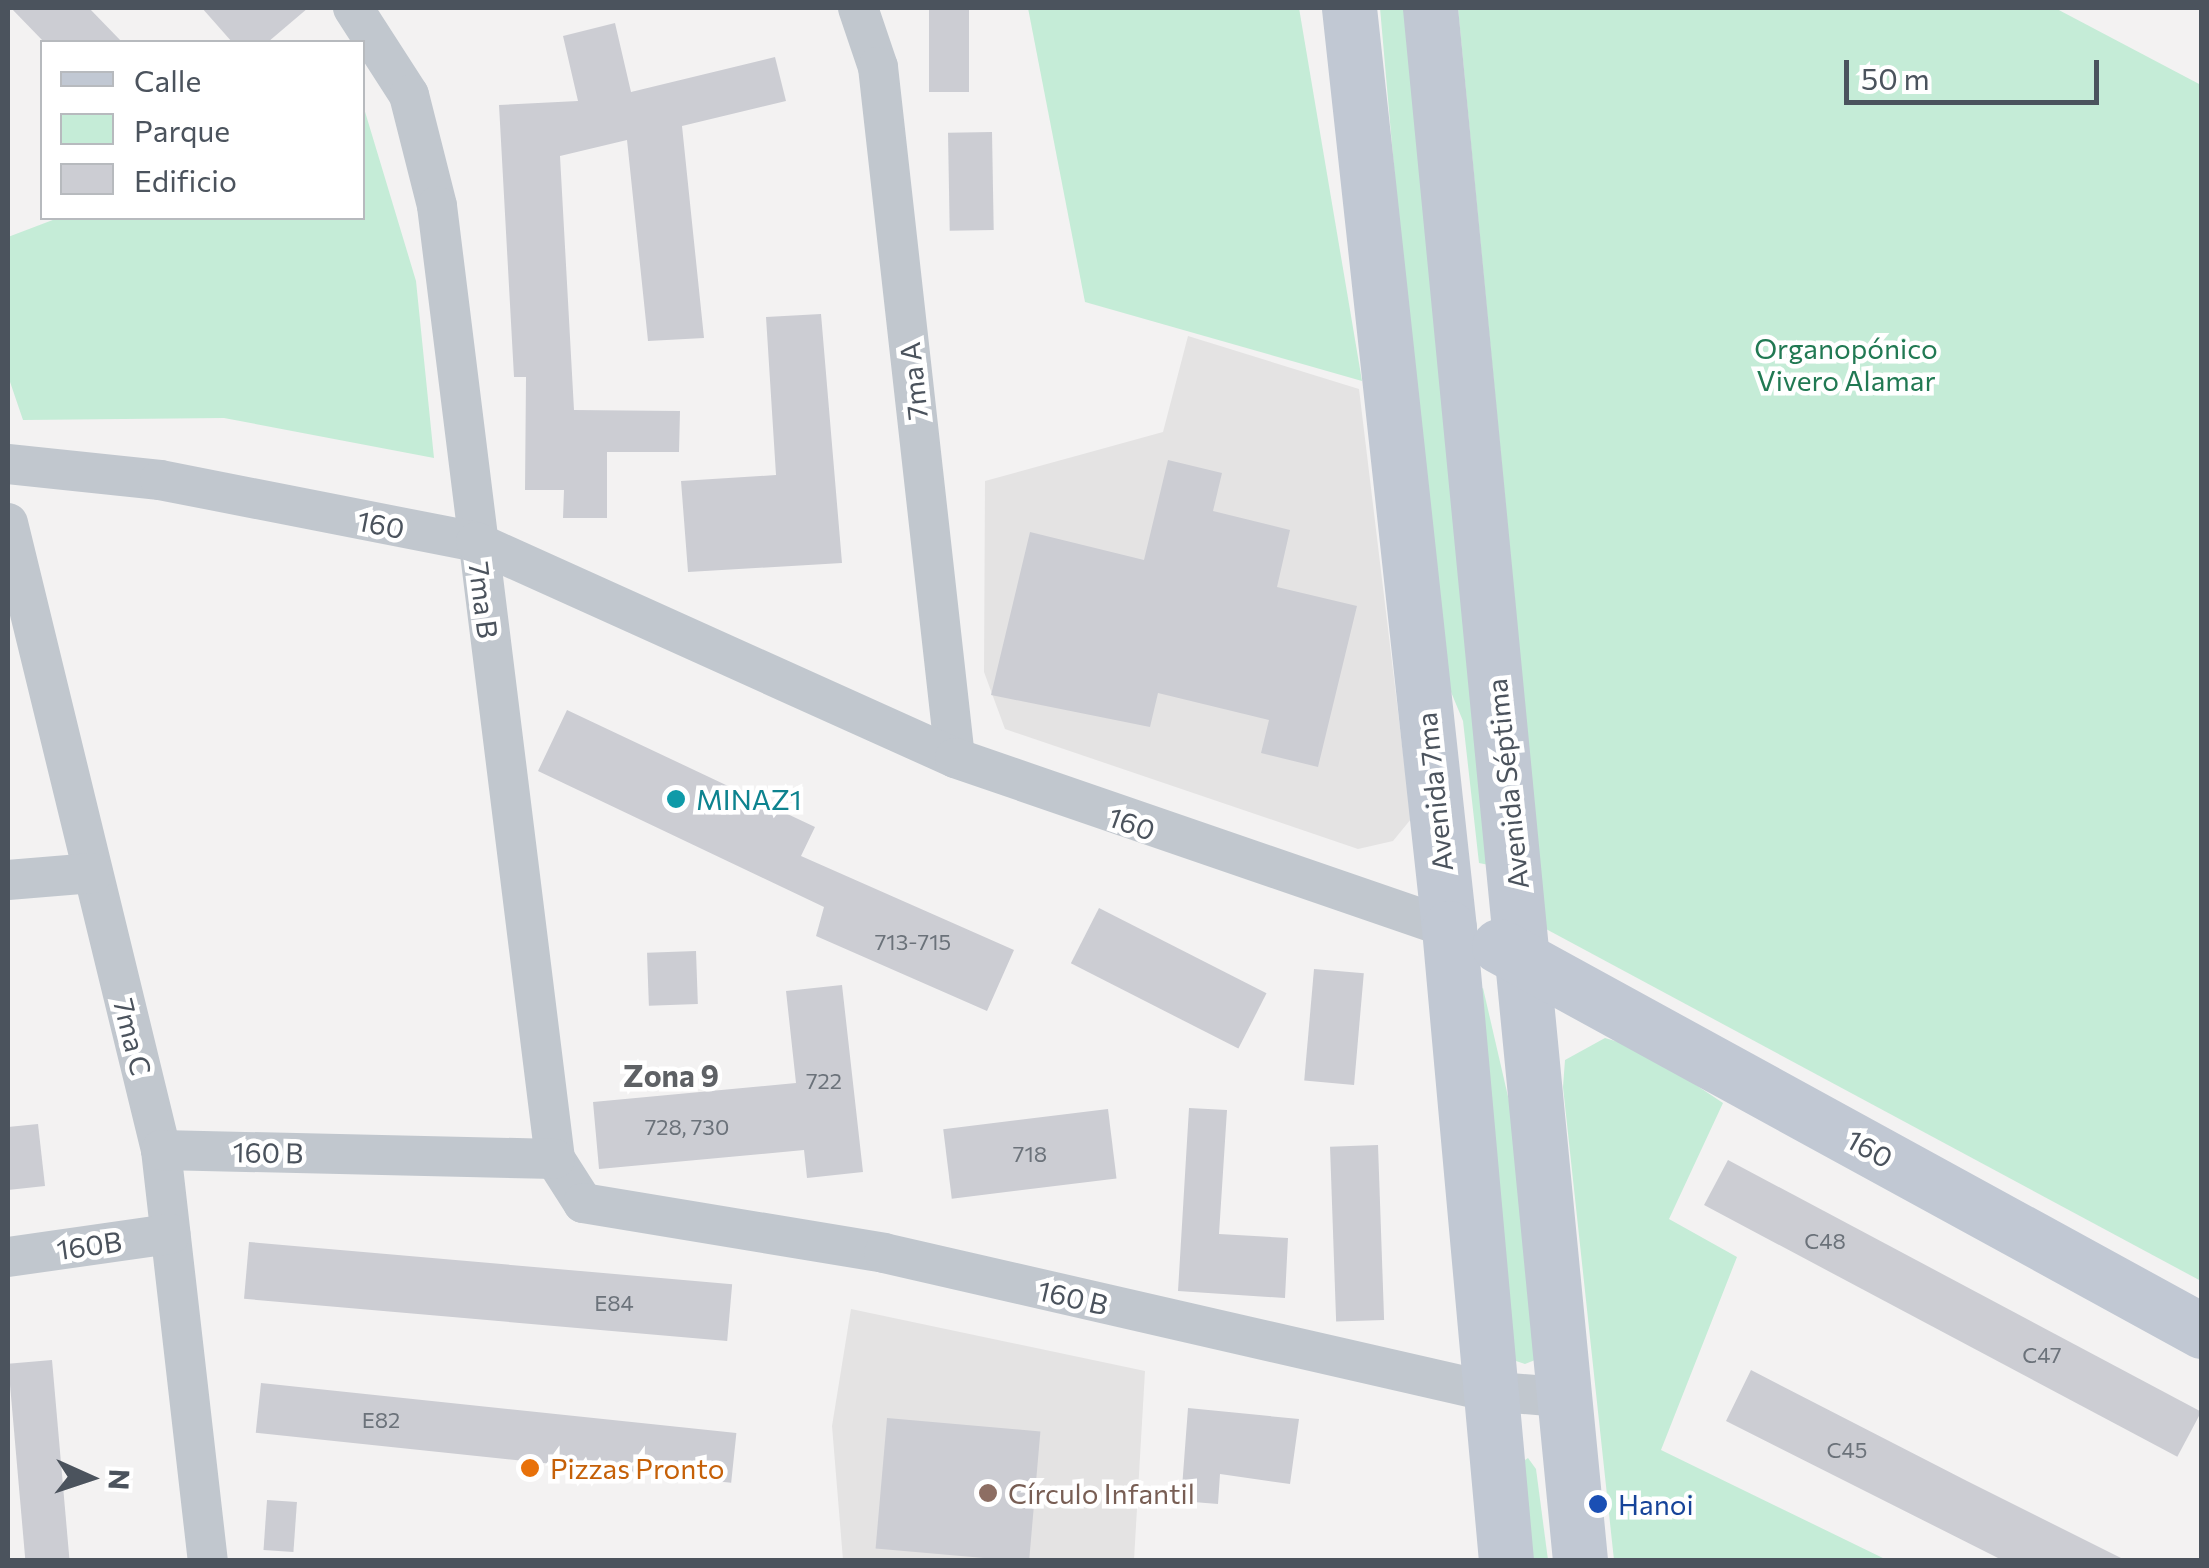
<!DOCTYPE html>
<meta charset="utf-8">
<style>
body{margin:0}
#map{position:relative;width:2209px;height:1568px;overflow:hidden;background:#f3f2f2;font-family:Commissioner,sans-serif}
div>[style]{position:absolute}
.education>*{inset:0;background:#e4e3e3}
.green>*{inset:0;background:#c5ecd7}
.building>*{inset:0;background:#cccdd3;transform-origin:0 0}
.minor>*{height:40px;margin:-20px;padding:0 20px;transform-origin:20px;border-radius:20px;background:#c1c7ce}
.secondary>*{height:55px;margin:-27.5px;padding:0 27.5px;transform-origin:27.5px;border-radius:27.5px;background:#c1c8d3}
.dots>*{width:28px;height:28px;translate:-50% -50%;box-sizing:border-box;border:5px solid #fff;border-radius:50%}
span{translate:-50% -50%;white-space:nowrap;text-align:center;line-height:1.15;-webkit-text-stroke:9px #fff;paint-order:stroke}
.number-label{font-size:22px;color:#6b727a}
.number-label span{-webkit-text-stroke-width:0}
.park-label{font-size:28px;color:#217953}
.street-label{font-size:28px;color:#4b535d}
.culture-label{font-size:28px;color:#0d838f}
.left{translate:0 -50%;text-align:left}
.food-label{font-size:28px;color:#c56008}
.education-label{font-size:28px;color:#785e54}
.transit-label{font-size:28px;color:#164399}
.neighbourhood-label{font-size:30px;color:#5e6165;font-weight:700}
.frame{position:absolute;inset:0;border:10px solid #4b535d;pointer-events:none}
.legend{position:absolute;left:40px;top:40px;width:325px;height:180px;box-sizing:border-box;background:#fff;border:2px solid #b7babe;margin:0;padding:12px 18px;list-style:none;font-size:30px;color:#4b535d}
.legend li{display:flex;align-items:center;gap:20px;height:50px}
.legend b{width:50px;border:2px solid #b7babe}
.north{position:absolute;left:40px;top:1428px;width:100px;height:100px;-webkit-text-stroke:8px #fff;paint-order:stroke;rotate:93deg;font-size:28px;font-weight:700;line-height:40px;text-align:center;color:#4b535d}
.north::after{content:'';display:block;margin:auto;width:35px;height:45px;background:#4b535d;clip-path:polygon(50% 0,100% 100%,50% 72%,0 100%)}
.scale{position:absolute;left:1844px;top:60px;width:255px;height:45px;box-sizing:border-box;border:5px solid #4b535d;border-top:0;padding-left:12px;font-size:30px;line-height:35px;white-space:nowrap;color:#4b535d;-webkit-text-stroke:8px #fff;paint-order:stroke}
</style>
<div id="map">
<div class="education">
<div style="clip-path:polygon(1188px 336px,1359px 389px,1411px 819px,1393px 841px,1358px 849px,1005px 729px,984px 672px,985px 481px,1163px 432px)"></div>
<div style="clip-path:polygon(851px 1309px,1145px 1371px,1134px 1560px,843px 1560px,832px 1426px)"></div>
</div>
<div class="green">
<div style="clip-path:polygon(1028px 8px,1299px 8px,1362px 381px,1085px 302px)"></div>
<div style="clip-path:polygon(1380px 8px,1408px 8px,1494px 866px,1479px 863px,1463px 721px,1437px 658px)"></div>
<div style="clip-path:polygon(1458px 8px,2055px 8px,2201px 85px,2201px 1281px,1546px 929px)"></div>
<div style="clip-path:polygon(363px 105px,416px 281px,434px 458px,224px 418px,23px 420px,8px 376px,8px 237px,58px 218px,362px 218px)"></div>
<div style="clip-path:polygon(1483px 988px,1521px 1153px,1535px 1360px,1525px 1364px,1513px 1360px,1475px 993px)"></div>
<div style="clip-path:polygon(1605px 1038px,1642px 1049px,1723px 1103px,1669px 1219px,1737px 1257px,1661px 1450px,1887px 1560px,1614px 1560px,1563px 1087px,1565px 1060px)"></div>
<div style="clip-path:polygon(1528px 1458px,1536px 1469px,1548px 1560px,1525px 1560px,1518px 1465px)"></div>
</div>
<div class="building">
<div style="clip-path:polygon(11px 8px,89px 8px,122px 42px,44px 42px)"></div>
<div style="clip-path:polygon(202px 8px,308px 8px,268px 42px,232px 42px)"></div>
<div style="left:929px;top:8px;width:40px;height:84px"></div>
<div style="clip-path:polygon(615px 23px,631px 92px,775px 57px,786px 101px,682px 126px,704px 338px,648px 341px,627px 140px,560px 156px,574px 410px,680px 411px,679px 452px,607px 452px,607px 518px,563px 518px,564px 490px,525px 490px,526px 377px,514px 377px,499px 105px,578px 101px,563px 36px)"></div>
<div style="left:992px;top:132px;width:98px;height:44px;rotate:89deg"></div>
<div style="clip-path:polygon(821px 314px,842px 563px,688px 572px,681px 481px,776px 475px,766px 317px)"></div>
<div style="clip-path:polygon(1168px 460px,1222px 473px,1213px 511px,1290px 530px,1277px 587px,1357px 606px,1318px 767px,1261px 753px,1269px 720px,1158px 693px,1150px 727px,991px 695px,1030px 532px,1144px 560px)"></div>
<div style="clip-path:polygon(567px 710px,815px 827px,801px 856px,1014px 950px,987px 1011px,816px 936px,824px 907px,538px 771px)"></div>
<div style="left:1099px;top:908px;width:188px;height:62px;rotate:27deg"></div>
<div style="left:696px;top:951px;width:53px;height:49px;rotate:88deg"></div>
<div style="left:1314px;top:969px;width:50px;height:112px;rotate:5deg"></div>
<div style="clip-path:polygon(842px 985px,863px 1172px,807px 1178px,804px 1150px,599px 1169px,593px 1102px,796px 1083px,786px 991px)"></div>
<div style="clip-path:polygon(1189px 1108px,1227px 1110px,1219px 1234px,1288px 1238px,1285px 1298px,1178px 1291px)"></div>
<div style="left:1108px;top:1109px;width:70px;height:166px;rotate:83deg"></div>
<div style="clip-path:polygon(38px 1124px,45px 1186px,8px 1190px,8px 1127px)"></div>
<div style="left:1378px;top:1145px;width:175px;height:48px;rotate:88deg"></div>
<div style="left:1728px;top:1160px;width:536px;height:51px;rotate:28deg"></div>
<div style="left:249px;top:1242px;width:485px;height:57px;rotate:5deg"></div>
<div style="left:52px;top:1360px;width:201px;height:44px;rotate:85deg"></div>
<div style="clip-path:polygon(1751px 1370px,1967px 1481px,2125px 1560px,2002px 1560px,1726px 1421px)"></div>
<div style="left:261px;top:1383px;width:478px;height:50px;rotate:6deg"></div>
<div style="clip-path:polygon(1188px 1408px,1299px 1419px,1290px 1484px,1220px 1474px,1218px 1504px,1181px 1501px)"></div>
<div style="left:887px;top:1418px;width:154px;height:131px;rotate:5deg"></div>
<div style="left:267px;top:1500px;width:30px;height:50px;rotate:4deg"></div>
</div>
<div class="minor">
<div style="left:353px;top:8px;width:103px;rotate:57.2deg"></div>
<div style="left:409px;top:95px;width:114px;rotate:75.8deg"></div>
<div style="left:437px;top:206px;width:960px;rotate:82.94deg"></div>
<div style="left:555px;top:1159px;width:52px;rotate:57.5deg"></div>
<div style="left:583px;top:1203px;width:305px;rotate:9.4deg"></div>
<div style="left:884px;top:1253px;width:618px;rotate:12.91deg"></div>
<div style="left:1486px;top:1391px;width:75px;rotate:4.6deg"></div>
<div style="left:858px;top:8px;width:62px;rotate:71.3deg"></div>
<div style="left:878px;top:67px;width:695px;rotate:83.64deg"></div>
<div style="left:8px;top:464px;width:153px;rotate:6deg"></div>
<div style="left:160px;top:480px;width:322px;rotate:11.1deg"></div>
<div style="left:476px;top:542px;width:525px;rotate:24.27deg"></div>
<div style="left:955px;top:758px;width:522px;rotate:18.99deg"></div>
<div style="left:8px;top:523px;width:645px;rotate:76.29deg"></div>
<div style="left:161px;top:1150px;width:413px;rotate:83.5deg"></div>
<div style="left:8px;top:880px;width:85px;rotate:-4.7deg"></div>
<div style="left:161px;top:1150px;width:394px;rotate:1.3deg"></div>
<div style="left:8px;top:1257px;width:164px;rotate:-8.1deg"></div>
</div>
<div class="secondary">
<div style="left:1349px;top:8px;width:925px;rotate:83.8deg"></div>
<div style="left:1449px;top:928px;width:635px;rotate:84.85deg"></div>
<div style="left:1430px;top:8px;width:1559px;rotate:84.48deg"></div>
<div style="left:1499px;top:946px;width:802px;rotate:28.71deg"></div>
</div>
<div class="dots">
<div style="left:676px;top:799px;background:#0f9aa8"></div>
<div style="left:530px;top:1468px;background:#e8710a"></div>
<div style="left:988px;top:1493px;background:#8d6e63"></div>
<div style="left:1598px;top:1504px;background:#1a4fb4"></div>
</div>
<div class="number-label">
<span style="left:913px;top:942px">713-715</span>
<span style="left:824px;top:1081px">722</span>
<span style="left:687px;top:1127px">728, 730</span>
<span style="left:1030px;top:1154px">718</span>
<span style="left:1825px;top:1241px">C48</span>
<span style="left:614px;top:1303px">E84</span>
<span style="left:2042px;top:1355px">C47</span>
<span style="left:381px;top:1420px">E82</span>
<span style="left:1847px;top:1450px">C45</span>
</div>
<div class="park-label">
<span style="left:1846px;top:364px">Organopónico<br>Vivero Alamar</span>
</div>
<div class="street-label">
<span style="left:913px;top:381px;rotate:-96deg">7ma A</span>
<span style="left:381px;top:524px;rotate:11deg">160</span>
<span style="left:484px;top:600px;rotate:83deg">7ma B</span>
<span style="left:1507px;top:784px;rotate:-96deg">Avenida Séptima</span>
<span style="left:1434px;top:792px;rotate:-96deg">Avenida 7ma</span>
<span style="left:1132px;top:823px;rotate:20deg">160</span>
<span style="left:133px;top:1037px;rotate:76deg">7ma C</span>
<span style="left:1870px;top:1148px;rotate:29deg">160</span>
<span style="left:268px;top:1152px;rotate:1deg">160 B</span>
<span style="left:89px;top:1245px;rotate:-8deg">160B</span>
<span style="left:1073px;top:1297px;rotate:13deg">160 B</span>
</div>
<div class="culture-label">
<span class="left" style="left:696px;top:799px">MINAZ1</span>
</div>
<div class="food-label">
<span class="left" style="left:550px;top:1468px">Pizzas Pronto</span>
</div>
<div class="education-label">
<span class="left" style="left:1008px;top:1493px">Círculo Infantil</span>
</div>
<div class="transit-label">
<span class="left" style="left:1618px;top:1504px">Hanoi</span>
</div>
<div class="neighbourhood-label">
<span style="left:671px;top:1075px">Zona 9</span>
</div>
<div class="frame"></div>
<ul class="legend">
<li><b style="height:12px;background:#c1c8d3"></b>Calle</li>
<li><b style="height:28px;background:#c5ecd7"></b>Parque</li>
<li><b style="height:28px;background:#cccdd3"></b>Edificio</li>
</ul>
<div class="north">N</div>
<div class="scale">50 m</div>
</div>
